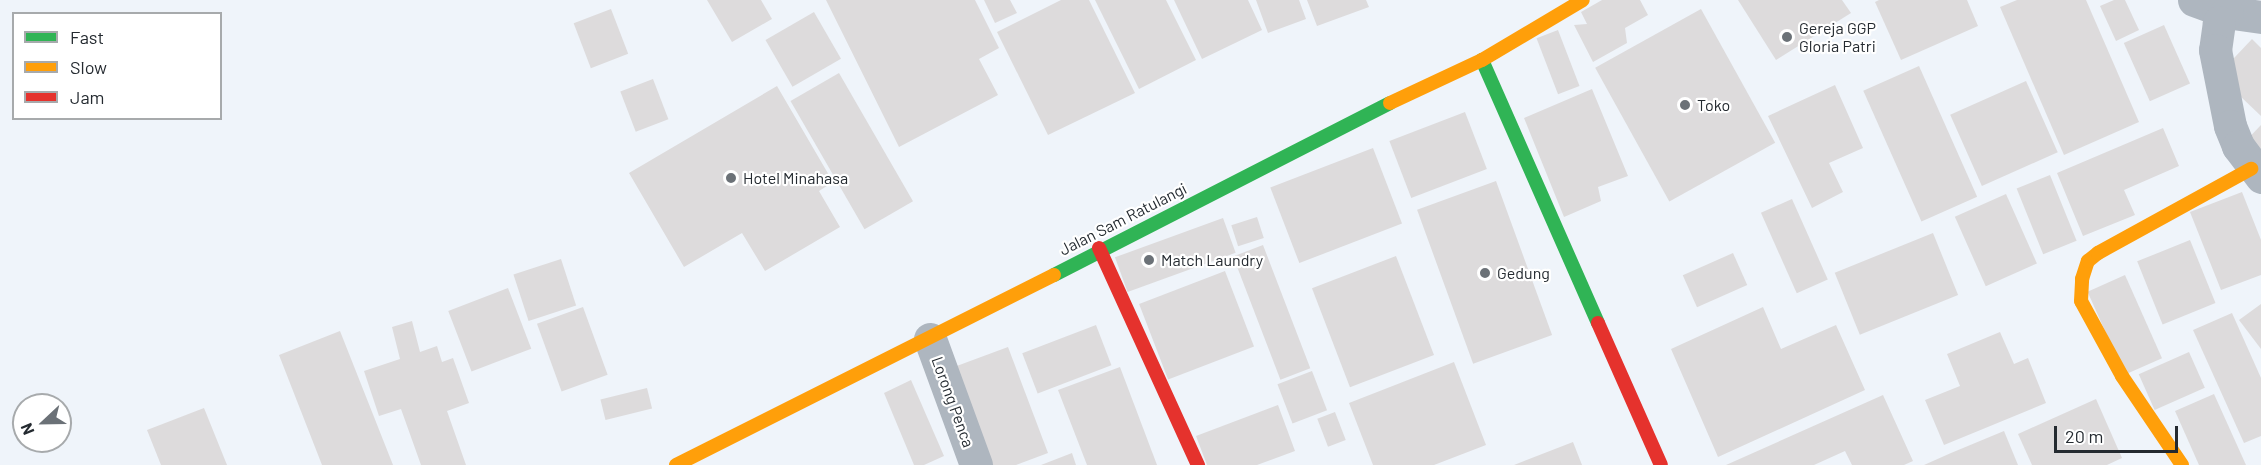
<!DOCTYPE html>
<style>
body{margin:0}
#map{position:relative;width:2261px;height:465px;overflow:hidden;background:#eff4fa;font-family:Barlow,sans-serif}
div>[style]{position:absolute}
.building>*{inset:0;background:#dddbdc;transform-origin:0 0}
.street>*{height:33px;margin:-16.5px;padding:0 16.5px;transform-origin:16.5px;border-radius:16.5px;background:#aeb6bf}
.fast>*{height:14px;margin:-7px;padding:0 7px;transform-origin:7px;border-radius:7px;background:#30b455}
.slow>*{height:14px;margin:-7px;padding:0 7px;transform-origin:7px;border-radius:7px;background:#ff9f0a}
.jam>*{height:14px;margin:-7px;padding:0 7px;transform-origin:7px;border-radius:7px;background:#e5322d}
.dots>*{width:16px;height:16px;translate:-50% -50%;box-sizing:border-box;border:3px solid #fff;border-radius:50%}
span{translate:-50% -50%;white-space:nowrap;text-align:center;line-height:1.15;-webkit-text-stroke:4.5px #fff;paint-order:stroke}
.poi-label{font-size:16px;color:#242a30}
.left{translate:0 -50%;text-align:left}
.street-label{font-size:16px;color:#242a30}
.legend{position:absolute;left:12px;top:12px;width:210px;height:108px;box-sizing:border-box;background:#fff;border:2px solid #a7aaac;margin:0;padding:8px 10px;list-style:none;font-size:18px;color:#242a30}
.legend li{display:flex;align-items:center;gap:12px;height:30px}
.legend b{width:30px;border:2px solid #a7aaac}
.north{position:absolute;left:12px;top:393px;width:60px;height:60px;box-sizing:border-box;background:#fff;border:2px solid #a7aaac;border-radius:50%;rotate:248deg;font-size:16px;font-weight:700;line-height:24px;text-align:center;color:#242a30}
.north::after{content:'';display:block;margin:auto;width:21px;height:27px;background:#6b7177;clip-path:polygon(50% 0,100% 100%,50% 72%,0 100%)}
.scale{position:absolute;left:2054px;top:426px;width:124px;height:27px;box-sizing:border-box;border:3px solid #242a30;border-top:0;padding-left:8px;font-size:18px;line-height:21px;white-space:nowrap;color:#242a30;-webkit-text-stroke:4px #fff;paint-order:stroke}
</style>
<div id="map">
<div class="building">
<div style="clip-path:polygon(707px 0,761px 0,772px 19px,732px 42px)"></div>
<div style="clip-path:polygon(826px 0,975px 0,999px 48px,979px 59px,998px 95px,899px 147px)"></div>
<div style="clip-path:polygon(984px 0,1010px 0,1017px 13px,995px 23px)"></div>
<div style="clip-path:polygon(1061px 0,1089px 0,1135px 93px,1048px 135px,997px 32px)"></div>
<div style="clip-path:polygon(1095px 0,1166px 0,1196px 60px,1139px 89px)"></div>
<div style="clip-path:polygon(1174px 0,1248px 0,1262px 30px,1202px 59px)"></div>
<div style="clip-path:polygon(1256px 0,1299px 0,1306px 19px,1268px 33px)"></div>
<div style="clip-path:polygon(1307px 0,1366px 0,1369px 7px,1317px 26px)"></div>
<div style="clip-path:polygon(1602px 0,1640px 0,1648px 15px,1625px 28px,1627px 43px,1593px 62px,1574px 25px,1587px 24px,1581px 12px)"></div>
<div style="clip-path:polygon(1738px 0,1842px 0,1851px 13px,1776px 60px)"></div>
<div style="clip-path:polygon(1879px 0,1967px 0,1978px 26px,1901px 60px,1875px 2px)"></div>
<div style="clip-path:polygon(2017px 0,2086px 0,2139px 122px,2064px 155px,2000px 7px)"></div>
<div style="clip-path:polygon(2114px 0,2125px 0,2139px 30px,2116px 41px,2100px 6px)"></div>
<div style="left:611px;top:9px;width:48px;height:40px;rotate:69deg"></div>
<div style="left:1701px;top:9px;width:153px;height:121px;rotate:61deg"></div>
<div style="left:814px;top:12px;width:54px;height:56px;rotate:60deg"></div>
<div style="left:2164px;top:25px;width:64px;height:44px;rotate:66deg"></div>
<div style="left:1558px;top:30px;width:60px;height:23px;rotate:69deg"></div>
<div style="clip-path:polygon(2252px 39px,2261px 48px,2261px 116px,2218px 75px)"></div>
<div style="left:1919px;top:66px;width:143px;height:61px;rotate:66deg"></div>
<div style="left:839px;top:73px;width:148px;height:56px;rotate:60deg"></div>
<div style="left:653px;top:79px;width:43px;height:35px;rotate:69deg"></div>
<div style="left:2026px;top:81px;width:78px;height:83px;rotate:66deg"></div>
<div style="clip-path:polygon(1835px 85px,1863px 148px,1829px 163px,1843px 192px,1812px 208px,1768px 116px)"></div>
<div style="clip-path:polygon(777px 86px,833px 182px,819px 191px,840px 227px,765px 271px,742px 233px,684px 267px,629px 173px)"></div>
<div style="clip-path:polygon(1592px 89px,1628px 176px,1598px 187px,1601px 201px,1564px 217px,1524px 118px)"></div>
<div style="left:1465px;top:112px;width:61px;height:81px;rotate:69deg"></div>
<div style="clip-path:polygon(2261px 125px,2261px 168px,2240px 147px)"></div>
<div style="clip-path:polygon(2163px 128px,2179px 166px,2124px 190px,2135px 215px,2083px 236px,2057px 173px)"></div>
<div style="left:1373px;top:148px;width:81px;height:110px;rotate:69deg"></div>
<div style="left:2050px;top:175px;width:71px;height:36px;rotate:68deg"></div>
<div style="left:1496px;top:181px;width:164px;height:84px;rotate:70deg"></div>
<div style="clip-path:polygon(2242px 192px,2261px 240px,2261px 275px,2221px 290px,2190px 212px)"></div>
<div style="left:2006px;top:194px;width:76px;height:56px;rotate:66deg"></div>
<div style="left:1792px;top:199px;width:88px;height:34px;rotate:66deg"></div>
<div style="left:1257px;top:217px;width:22px;height:27px;rotate:72deg"></div>
<div style="left:1223px;top:218px;width:37px;height:115px;rotate:70deg"></div>
<div style="left:1933px;top:233px;width:67px;height:106px;rotate:68deg"></div>
<div style="left:2190px;top:240px;width:68px;height:57px;rotate:68deg"></div>
<div style="left:1263px;top:245px;width:132px;height:32px;rotate:69deg"></div>
<div style="left:1733px;top:253px;width:35px;height:55px;rotate:66deg"></div>
<div style="left:1396px;top:256px;width:106px;height:90px;rotate:69deg"></div>
<div style="left:561px;top:259px;width:49px;height:50px;rotate:72deg"></div>
<div style="left:1225px;top:271px;width:81px;height:92px;rotate:69deg"></div>
<div style="left:2125px;top:275px;width:91px;height:41px;rotate:66deg"></div>
<div style="left:508px;top:288px;width:65px;height:64px;rotate:69deg"></div>
<div style="clip-path:polygon(2261px 304px,2261px 349px,2239px 320px)"></div>
<div style="left:583px;top:307px;width:72px;height:49px;rotate:70deg"></div>
<div style="clip-path:polygon(1763px 307px,1781px 349px,1836px 325px,1865px 390px,1718px 457px,1671px 349px)"></div>
<div style="clip-path:polygon(2232px 313px,2261px 378px,2261px 436px,2244px 443px,2193px 330px)"></div>
<div style="clip-path:polygon(412px 321px,420px 352px,437px 346px,442px 362px,453px 358px,469px 403px,447px 411px,466px 465px,421px 465px,401px 409px,379px 416px,364px 371px,400px 359px,392px 327px)"></div>
<div style="left:1096px;top:325px;width:43px;height:79px;rotate:69deg"></div>
<div style="clip-path:polygon(340px 331px,393px 465px,322px 465px,279px 355px)"></div>
<div style="clip-path:polygon(2000px 332px,2014px 364px,2028px 358px,2046px 403px,1944px 445px,1925px 400px,1960px 386px,1947px 354px)"></div>
<div style="clip-path:polygon(1008px 347px,1048px 453px,1016px 465px,991px 465px,954px 367px)"></div>
<div style="left:2189px;top:352px;width:39px;height:55px;rotate:66deg"></div>
<div style="clip-path:polygon(1454px 362px,1486px 445px,1434px 465px,1373px 465px,1349px 403px)"></div>
<div style="clip-path:polygon(1120px 367px,1157px 465px,1087px 465px,1058px 390px)"></div>
<div style="left:1312px;top:371px;width:42px;height:37px;rotate:69deg"></div>
<div style="clip-path:polygon(911px 380px,944px 456px,924px 465px,914px 465px,884px 393px)"></div>
<div style="left:647px;top:388px;width:21px;height:48px;rotate:76deg"></div>
<div style="clip-path:polygon(2214px 394px,2246px 465px,2199px 465px,2175px 411px)"></div>
<div style="clip-path:polygon(1883px 395px,1913px 461px,1904px 465px,1852px 465px,1845px 451px,1814px 465px,1726px 465px)"></div>
<div style="clip-path:polygon(2096px 399px,2122px 458px,2107px 465px,2032px 465px,2018px 434px)"></div>
<div style="clip-path:polygon(1278px 405px,1295px 451px,1257px 465px,1207px 465px,1196px 436px)"></div>
<div style="clip-path:polygon(204px 408px,227px 465px,161px 465px,147px 430px)"></div>
<div style="left:1335px;top:412px;width:30px;height:19px;rotate:69deg"></div>
<div style="clip-path:polygon(2004px 431px,2018px 465px,1924px 465px,1951px 453px)"></div>
<div style="clip-path:polygon(1573px 442px,1582px 465px,1514px 465px)"></div>
<div style="clip-path:polygon(1072px 453px,1076px 465px,1041px 465px)"></div>
</div>
<div class="street">
<div style="left:2194px;top:0;width:35px;rotate:20deg"></div>
<div style="left:2261px;top:17px;width:34px;rotate:-172deg"></div>
<div style="left:2227px;top:12px;width:13px;rotate:129deg"></div>
<div style="left:2219px;top:22px;width:28px;rotate:98deg"></div>
<div style="left:2215px;top:50px;width:77px;rotate:78.8deg"></div>
<div style="left:2230px;top:126px;width:22px;rotate:68deg"></div>
<div style="left:2238px;top:146px;width:39px;rotate:53deg"></div>
<div style="left:930px;top:339px;width:134px;rotate:69.9deg"></div>
</div>
<div class="fast">
<div style="left:1482px;top:60px;width:287px;rotate:66.2deg"></div>
<div style="left:1054px;top:275px;width:377px;rotate:-27.1deg"></div>
</div>
<div class="slow">
<div style="left:1390px;top:103px;width:102px;rotate:-25.1deg"></div>
<div style="left:1482px;top:60px;width:117px;rotate:-30.7deg"></div>
<div style="left:676px;top:465px;width:423px;rotate:-26.7deg"></div>
<div style="left:2182px;top:465px;width:107px;rotate:-124deg"></div>
<div style="left:2122px;top:376px;width:85px;rotate:-118.7deg"></div>
<div style="left:2081px;top:301px;width:22px;rotate:-87deg"></div>
<div style="left:2082px;top:279px;width:19px;rotate:-72deg"></div>
<div style="left:2088px;top:261px;width:13px;rotate:-39deg"></div>
<div style="left:2098px;top:253px;width:175px;rotate:-28.8deg"></div>
</div>
<div class="jam">
<div style="left:1099px;top:248px;width:239px;rotate:65.5deg"></div>
<div style="left:1598px;top:323px;width:155px;rotate:66.1deg"></div>
</div>
<div class="dots">
<div style="left:1787px;top:37px;background:#6b7177"></div>
<div style="left:1685px;top:105px;background:#6b7177"></div>
<div style="left:731px;top:178px;background:#6b7177"></div>
<div style="left:1149px;top:260px;background:#6b7177"></div>
<div style="left:1485px;top:273px;background:#6b7177"></div>
</div>
<div class="poi-label">
<span class="left" style="left:1799px;top:37px">Gereja GGP<br>Gloria Patri</span>
<span class="left" style="left:1697px;top:105px">Toko</span>
<span class="left" style="left:743px;top:178px">Hotel Minahasa</span>
<span class="left" style="left:1161px;top:260px">Match Laundry</span>
<span class="left" style="left:1497px;top:273px">Gedung</span>
</div>
<div class="street-label">
<span style="left:1123px;top:219px;rotate:-27deg">Jalan Sam Ratulangi</span>
<span style="left:953px;top:402px;rotate:70deg">Lorong Penca</span>
</div>
<ul class="legend">
<li><b style="height:8px;background:#30b455"></b>Fast</li>
<li><b style="height:8px;background:#ff9f0a"></b>Slow</li>
<li><b style="height:8px;background:#e5322d"></b>Jam</li>
</ul>
<div class="north">N</div>
<div class="scale">20 m</div>
</div>
